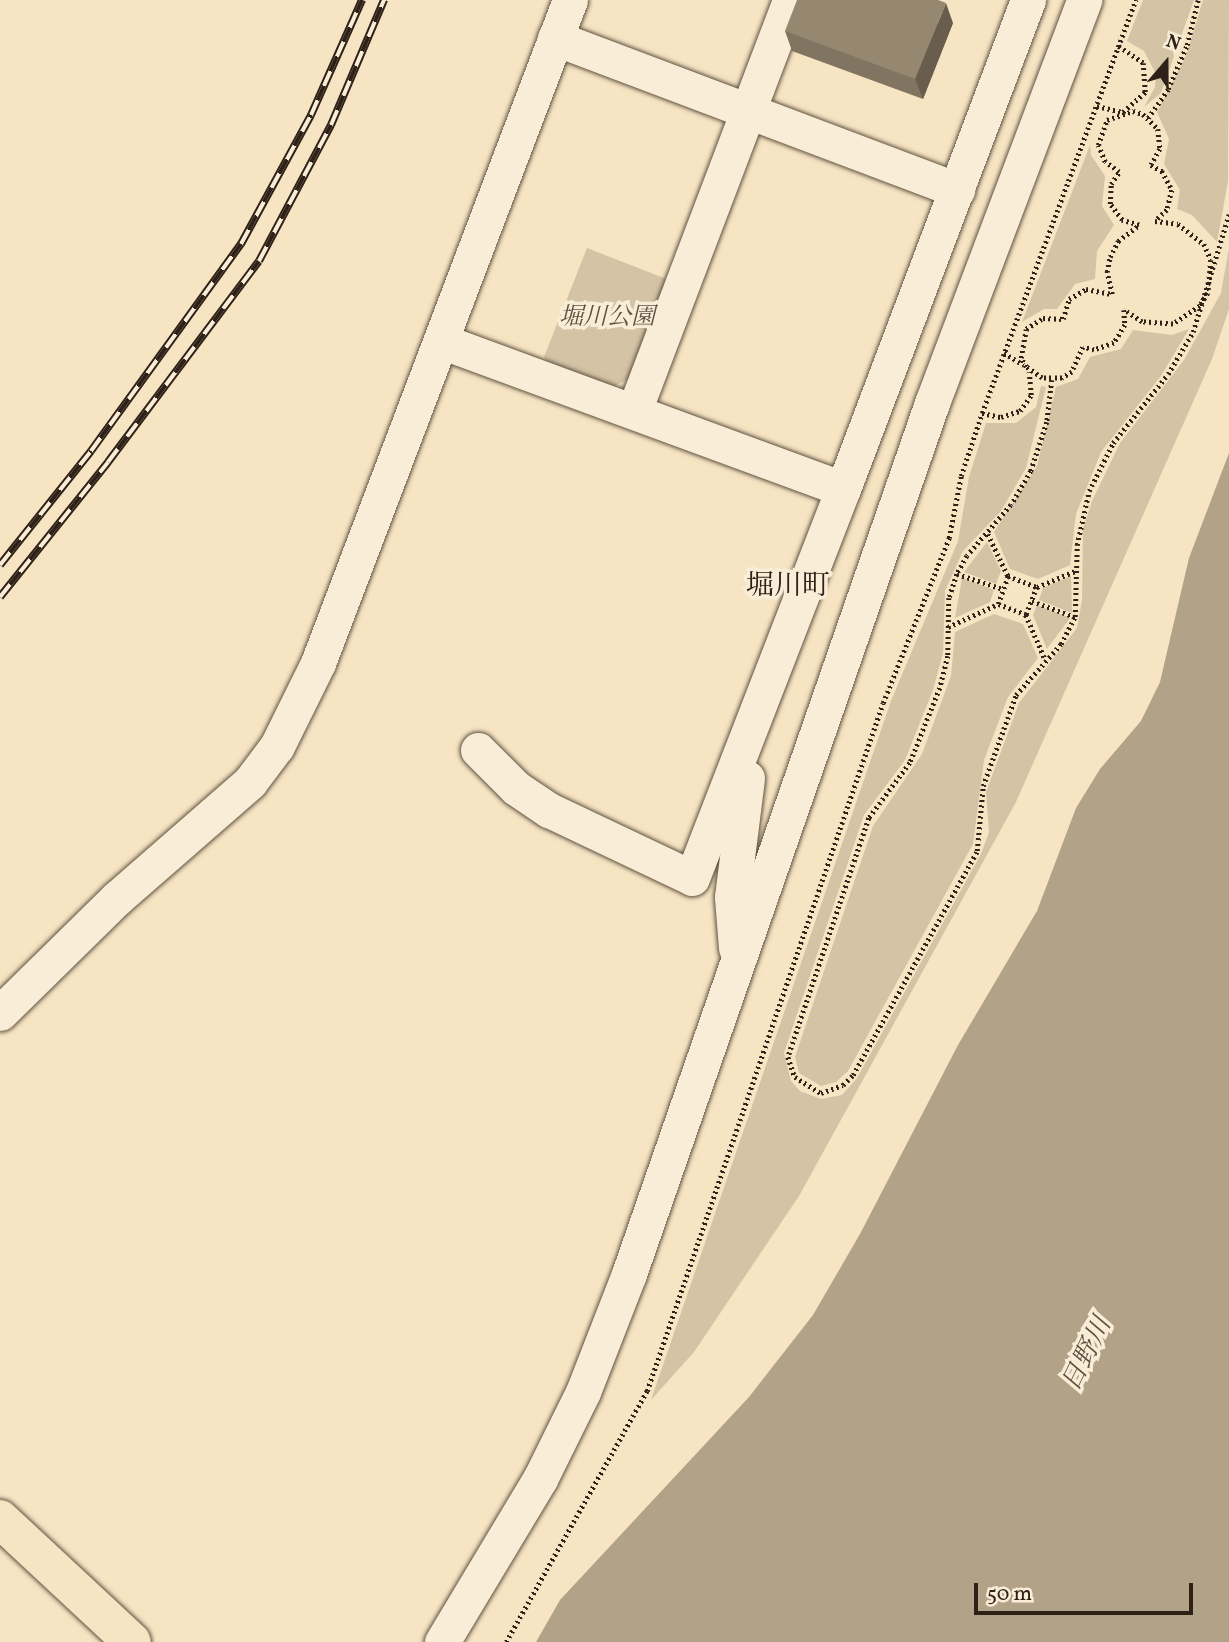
<!DOCTYPE html>
<meta charset="utf-8">
<style>
body{margin:0}
#map{position:relative;width:1229px;height:1642px;overflow:hidden;background:#f6e4c2;font-family:Vollkorn,"Noto Serif JP",serif}
div>[style]{position:absolute}
.green>*{inset:0;background:#d4c3a5}
.water>*{inset:0;background:#b2a288}
.path>*{height:4.5px;margin-top:-2.25px;transform-origin:0;background:repeating-linear-gradient(90deg,#2e2218 0 2px,transparent 0 5.5px)}
.roads{filter:drop-shadow(0 0 2px #605242) drop-shadow(0 0 2px #605242)}
.street>*{height:35px;margin:-17.5px;padding:0 17.5px;transform-origin:17.5px;border-radius:17.5px;background:#f9edd7}
.primary>*{height:38px;margin:-19px;padding:0 19px;transform-origin:19px;border-radius:19px;background:#f6e4c2}
.rail>*{height:8px;margin-top:-4px;transform-origin:0;background:repeating-linear-gradient(90deg,#f9edd7 0 16px,#2e2218 0 32px);box-sizing:border-box;border-block:2px solid #2e2218}
.wall>*{inset:0;background:#817460}
.shaded-wall>*{inset:0;background:#695e4e}
.building>*{inset:0;background:#968770}
span{translate:-50% -50%;white-space:nowrap;text-align:center;line-height:1.15;-webkit-text-stroke:7px #f9edd7;paint-order:stroke}
.park-label{font-size:24px;color:#605242;font-style:italic}
.water-label{font-size:26px;color:#5c4f3f;font-style:italic}
.quarter-label{font-size:28px;color:#2e2218}
.north{position:absolute;left:1131px;top:28px;width:70px;height:70px;-webkit-text-stroke:5px #f9edd7;paint-order:stroke;rotate:20deg;font-size:19px;font-weight:700;line-height:28px;text-align:center;color:#2e2218}
.north::after{content:'';display:block;margin:auto;width:24px;height:32px;background:#2e2218;clip-path:polygon(50% 0,100% 100%,50% 72%,0 100%)}
.scale{position:absolute;left:974px;top:1583px;width:219px;height:32px;box-sizing:border-box;border:4px solid #2e2218;border-top:0;padding-left:9px;font-size:21px;line-height:24px;white-space:nowrap;color:#2e2218;-webkit-text-stroke:5px #f9edd7;paint-order:stroke}
</style>
<div id="map">
<div class="green">
<div style="clip-path:polygon(1143px 0,1194px 0,1161px 93px,1144px 107px,1155px 87px,1156px 74px,1144px 51px,1127px 41px)"></div>
<div style="clip-path:polygon(1203px 0,1229px 0,1228px 181px,1217px 242px,1192px 215px,1177px 209px,1180px 190px,1164px 164px,1169px 139px,1157px 112px,1186px 56px)"></div>
<div style="clip-path:polygon(1090px 145px,1091px 155px,1105px 176px,1102px 206px,1114px 225px,1097px 251px,1095px 279px,1075px 284px,1057px 309px,1044px 309px,1022px 322px)"></div>
<div style="clip-path:polygon(587px 248px,669px 280px,631px 378px,610px 388px,548px 364px,544px 357px)"></div>
<div style="clip-path:polygon(1229px 248px,1229px 309px,1212px 359px,1016px 802px,799px 1196px,694px 1352px,651px 1400px,891px 701px,958px 541px,969px 477px,986px 423px,1016px 423px,1036px 407px,1041px 386px,1046px 387px,1026px 468px,1001px 511px,963px 551px,945px 591px,943px 653px,933px 690px,905px 760px,864px 815px,784px 1053px,791px 1081px,800px 1091px,821px 1099px,842px 1095px,857px 1078px,981px 854px,989px 832px,986px 792px,1019px 703px,1077px 628px,1082px 600px,1083px 529px,1092px 501px,1120px 443px,1184px 360px,1221px 293px)"></div>
<div style="clip-path:polygon(1189px 329px,1161px 376px,1101px 452px,1076px 514px,1070px 565px,1038px 579px,1010px 569px,994px 532px,1037px 466px,1056px 387px,1078px 379px,1090px 357px,1121px 349px,1133px 330px,1172px 335px)"></div>
<div style="clip-path:polygon(987px 542px,1001px 571px,996px 584px,964px 572px)"></div>
<div style="clip-path:polygon(1071px 576px,1072px 613px,1039px 600px,1043px 588px)"></div>
<div style="clip-path:polygon(962px 578px,994px 590px,990px 602px,955px 618px)"></div>
<div style="clip-path:polygon(1037px 605px,1070px 618px,1047px 649px,1033px 615px)"></div>
<div style="clip-path:polygon(994px 614px,1023px 624px,1038px 658px,1008px 697px,984px 760px,973px 844px,848px 1071px,836px 1082px,821px 1086px,799px 1073px,795px 1057px,873px 826px,922px 754px,951px 676px,955px 632px)"></div>
</div>
<div class="water">
<div style="clip-path:polygon(1229px 453px,1229px 1642px,536px 1642px,560px 1600px,749px 1397px,813px 1315px,860px 1234px,958px 1045px,1037px 911px,1076px 808px,1100px 769px,1141px 721px,1160px 682px,1189px 558px)"></div>
</div>
<div class="path">
<div style="left:1097px;top:106px;width:27px;rotate:13deg"></div>
<div style="left:1123px;top:112px;width:30px;rotate:-42deg"></div>
<div style="left:1145px;top:92px;width:29px;rotate:-94deg"></div>
<div style="left:1143px;top:63px;width:30px;rotate:-146deg"></div>
<div style="left:1133px;top:111px;width:10px;rotate:17deg"></div>
<div style="left:1143px;top:114px;width:21px;rotate:45deg"></div>
<div style="left:1158px;top:129px;width:20px;rotate:84deg"></div>
<div style="left:1160px;top:149px;width:18px;rotate:119deg"></div>
<div style="left:1151px;top:165px;width:13px;rotate:29deg"></div>
<div style="left:1162px;top:171px;width:21px;rotate:62deg"></div>
<div style="left:1172px;top:190px;width:21px;rotate:104deg"></div>
<div style="left:1167px;top:210px;width:16px;rotate:137deg"></div>
<div style="left:1155px;top:221px;width:23px;rotate:7deg"></div>
<div style="left:1178px;top:224px;width:33px;rotate:38deg"></div>
<div style="left:1204px;top:244px;width:17px;rotate:66deg"></div>
<div style="left:1211px;top:260px;width:33px;rotate:95deg"></div>
<div style="left:1208px;top:293px;width:15px;rotate:122deg"></div>
<div style="left:1200px;top:306px;width:32px;rotate:146deg"></div>
<div style="left:1173px;top:324px;width:31px;rotate:-176deg"></div>
<div style="left:1142px;top:322px;width:22px;rotate:-146deg"></div>
<div style="left:1124px;top:310px;width:15px;rotate:86deg"></div>
<div style="left:1125px;top:325px;width:21px;rotate:121deg"></div>
<div style="left:1114px;top:343px;width:21px;rotate:161deg"></div>
<div style="left:1094px;top:350px;width:11px;rotate:-165deg"></div>
<div style="left:1083px;top:347px;width:27px;rotate:114deg"></div>
<div style="left:1072px;top:372px;width:12px;rotate:149deg"></div>
<div style="left:1062px;top:378px;width:20px;rotate:180deg"></div>
<div style="left:1042px;top:378px;width:19px;rotate:-145deg"></div>
<div style="left:1026px;top:367px;width:10px;rotate:-119deg"></div>
<div style="left:1021px;top:358px;width:29px;rotate:-80deg"></div>
<div style="left:1026px;top:329px;width:20px;rotate:-33deg"></div>
<div style="left:1043px;top:318px;width:20px;rotate:3deg"></div>
<div style="left:1063px;top:319px;width:21px;rotate:-73deg"></div>
<div style="left:1069px;top:299px;width:20px;rotate:-30deg"></div>
<div style="left:1086px;top:289px;width:26px;rotate:11deg"></div>
<div style="left:1112px;top:294px;width:23px;rotate:-103deg"></div>
<div style="left:1107px;top:272px;width:15px;rotate:-79deg"></div>
<div style="left:1110px;top:257px;width:18px;rotate:-63deg"></div>
<div style="left:1118px;top:241px;width:26px;rotate:-37deg"></div>
<div style="left:1139px;top:225px;width:18px;rotate:-164deg"></div>
<div style="left:1122px;top:220px;width:20px;rotate:-127deg"></div>
<div style="left:1110px;top:204px;width:20px;rotate:-87deg"></div>
<div style="left:1111px;top:184px;width:14px;rotate:-56deg"></div>
<div style="left:1119px;top:172px;width:17px;rotate:-144deg"></div>
<div style="left:1105px;top:162px;width:18px;rotate:-112deg"></div>
<div style="left:1098px;top:145px;width:27px;rotate:-70deg"></div>
<div style="left:1107px;top:120px;width:28px;rotate:-19deg"></div>
<div style="left:1148px;top:118px;width:35px;rotate:-55deg"></div>
<div style="left:1168px;top:89px;width:48px;rotate:-66.6deg"></div>
<div style="left:1187px;top:45px;width:46px;rotate:-76.3deg"></div>
<div style="left:1004px;top:353px;width:23px;rotate:31deg"></div>
<div style="left:1052px;top:380px;width:42px;rotate:96.8deg"></div>
<div style="left:1047px;top:422px;width:52px;rotate:108.1deg"></div>
<div style="left:1031px;top:471px;width:39px;rotate:120deg"></div>
<div style="left:1011px;top:505px;width:67px;rotate:130.8deg"></div>
<div style="left:967px;top:556px;width:21px;rotate:119deg"></div>
<div style="left:957px;top:574px;width:25px;rotate:108deg"></div>
<div style="left:949px;top:598px;width:58px;rotate:91deg"></div>
<div style="left:948px;top:656px;width:33px;rotate:104deg"></div>
<div style="left:940px;top:688px;width:81px;rotate:111.8deg"></div>
<div style="left:910px;top:763px;width:69px;rotate:126.7deg"></div>
<div style="left:869px;top:818px;width:252px;rotate:108.7deg"></div>
<div style="left:788px;top:1057px;width:21px;rotate:71deg"></div>
<div style="left:795px;top:1077px;width:31px;rotate:32deg"></div>
<div style="left:821px;top:1093px;width:23px;rotate:-20deg"></div>
<div style="left:843px;top:1085px;width:14px;rotate:-45deg"></div>
<div style="left:853px;top:1075px;width:256px;rotate:-61deg"></div>
<div style="left:977px;top:851px;width:65px;rotate:-84.7deg"></div>
<div style="left:983px;top:786px;width:97px;rotate:-70.1deg"></div>
<div style="left:1016px;top:695px;width:68px;rotate:-48.6deg"></div>
<div style="left:1061px;top:644px;width:30px;rotate:-63deg"></div>
<div style="left:1075px;top:617px;width:72px;rotate:-88.4deg"></div>
<div style="left:1077px;top:545px;width:55px;rotate:-77.5deg"></div>
<div style="left:1089px;top:491px;width:54px;rotate:-63.4deg"></div>
<div style="left:1113px;top:443px;width:88px;rotate:-51.4deg"></div>
<div style="left:1168px;top:374px;width:49px;rotate:-59.2deg"></div>
<div style="left:1193px;top:332px;width:123px;rotate:-73deg"></div>
<div style="left:982px;top:413px;width:19px;rotate:12deg"></div>
<div style="left:1001px;top:417px;width:20px;rotate:-18deg"></div>
<div style="left:1020px;top:411px;width:19px;rotate:-55deg"></div>
<div style="left:1031px;top:395px;width:23px;rotate:-95deg"></div>
<div style="left:988px;top:534px;width:47px;rotate:64.5deg"></div>
<div style="left:1008px;top:576px;width:31px;rotate:21deg"></div>
<div style="left:1037px;top:587px;width:30px;rotate:111deg"></div>
<div style="left:1026px;top:615px;width:30px;rotate:-159deg"></div>
<div style="left:998px;top:604px;width:30px;rotate:-70deg"></div>
<div style="left:957px;top:574px;width:48px;rotate:18.1deg"></div>
<div style="left:1037px;top:587px;width:41px;rotate:-22.8deg"></div>
<div style="left:1032px;top:601px;width:46px;rotate:20.4deg"></div>
<div style="left:1026px;top:615px;width:48px;rotate:66.6deg"></div>
<div style="left:948px;top:627px;width:55px;rotate:-24.7deg"></div>
<div style="left:506px;top:1642px;width:288px;rotate:-60.7deg"></div>
<div style="left:647px;top:1391px;width:727px;rotate:-71.07deg"></div>
<div style="left:883px;top:703px;width:178px;rotate:-68.2deg"></div>
<div style="left:949px;top:538px;width:63px;rotate:-79deg"></div>
<div style="left:961px;top:476px;width:66px;rotate:-71.6deg"></div>
<div style="left:982px;top:413px;width:441px;rotate:-69.6deg"></div>
</div>
<div class="roads">
<div class="street">
<div style="left:555px;top:38px;width:430px;rotate:20.7deg"></div>
<div style="left:441px;top:341px;width:428px;rotate:20.2deg"></div>
<div style="left:843px;top:489px;width:523px;rotate:-69.28deg"></div>
<div style="left:634px;top:411px;width:440px;rotate:-69.2deg"></div>
<div style="left:478px;top:750px;width:54px;rotate:45deg"></div>
<div style="left:516px;top:788px;width:40px;rotate:34deg"></div>
<div style="left:549px;top:810px;width:158px;rotate:25.4deg"></div>
<div style="left:692px;top:878px;width:417px;rotate:-68.8deg"></div>
<div style="left:736px;top:948px;width:51px;rotate:-94.5deg"></div>
<div style="left:732px;top:897px;width:120px;rotate:-82.8deg"></div>
<div style="left:0;top:1013px;width:163px;rotate:-44.5deg"></div>
<div style="left:116px;top:899px;width:178px;rotate:-41.1deg"></div>
<div style="left:250px;top:782px;width:45px;rotate:-53.1deg"></div>
<div style="left:277px;top:746px;width:93px;rotate:-63.7deg"></div>
<div style="left:318px;top:663px;width:709px;rotate:-69.19deg"></div>
<div style="left:442px;top:1642px;width:190px;rotate:-59deg"></div>
<div style="left:540px;top:1479px;width:97px;rotate:-63.7deg"></div>
<div style="left:583px;top:1392px;width:127px;rotate:-68.7deg"></div>
<div style="left:629px;top:1274px;width:922px;rotate:-70.82deg"></div>
<div style="left:932px;top:403px;width:431px;rotate:-69.3deg"></div>
</div>
<div class="primary">
<div style="left:0;top:1519px;width:180px;rotate:43deg"></div>
</div>
</div>
<div class="rail">
<div style="left:0;top:565px;width:146px;rotate:-51.4deg"></div>
<div style="left:91px;top:451px;width:256px;rotate:-54.1deg"></div>
<div style="left:241px;top:244px;width:147px;rotate:-61.5deg"></div>
<div style="left:311px;top:115px;width:126px;rotate:-66.1deg"></div>
<div style="left:0;top:597px;width:173px;rotate:-51.3deg"></div>
<div style="left:108px;top:462px;width:251px;rotate:-53.1deg"></div>
<div style="left:259px;top:261px;width:154px;rotate:-62.1deg"></div>
<div style="left:331px;top:125px;width:136px;rotate:-67deg"></div>
</div>
<div class="wall">
<div style="clip-path:polygon(953px 23px,923px 99px,792px 51px,785px 31px)"></div>
</div>
<div class="shaded-wall">
<div style="clip-path:polygon(946px 3px,953px 23px,923px 99px,915px 79px)"></div>
</div>
<div class="building">
<div style="clip-path:polygon(797px 0,938px 0,946px 3px,915px 79px,785px 31px)"></div>
</div>
<div class="park-label">
<span style="left:607px;top:319px">堀川公園</span>
</div>
<div class="water-label">
<span style="left:1088px;top:1355px;rotate:-64deg">日野川</span>
</div>
<div class="quarter-label">
<span style="left:788px;top:587px">堀川町</span>
</div>
<div class="north">N</div>
<div class="scale">50 m</div>
</div>
